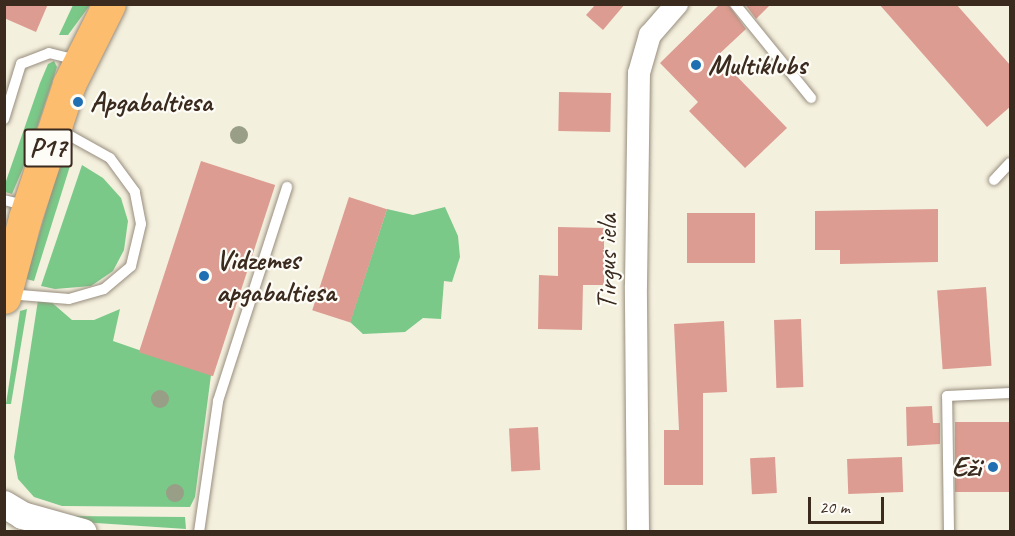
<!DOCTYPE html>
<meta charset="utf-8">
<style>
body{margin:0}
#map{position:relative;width:1015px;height:536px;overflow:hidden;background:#f4f0de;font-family:Caveat,sans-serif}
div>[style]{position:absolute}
.green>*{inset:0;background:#7ac989}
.building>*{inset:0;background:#dd9c91;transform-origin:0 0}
.roads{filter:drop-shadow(0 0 2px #988d7e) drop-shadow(0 0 2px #988d7e)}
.service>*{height:10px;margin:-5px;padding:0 5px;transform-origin:5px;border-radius:5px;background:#fff}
.minor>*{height:22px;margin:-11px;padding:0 11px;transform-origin:11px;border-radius:11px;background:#fff}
.tertiary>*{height:27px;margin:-13.5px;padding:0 13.5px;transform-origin:13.5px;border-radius:13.5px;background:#fff}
.primary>*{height:33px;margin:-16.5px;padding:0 16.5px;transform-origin:16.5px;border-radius:16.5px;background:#fcbd6f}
.trees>*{width:18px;height:18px;margin:-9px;border-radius:50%;background:#999e86}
.dots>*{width:16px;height:16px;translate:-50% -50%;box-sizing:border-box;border:3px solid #fdfcf7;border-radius:50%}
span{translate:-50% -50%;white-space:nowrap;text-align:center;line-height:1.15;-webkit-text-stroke:4.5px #fdfcf7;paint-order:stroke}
.shield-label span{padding:2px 4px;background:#fdfcf7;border:2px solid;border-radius:4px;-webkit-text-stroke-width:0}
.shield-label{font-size:27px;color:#3b2a1e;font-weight:700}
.poi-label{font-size:28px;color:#3b2a1e;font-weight:700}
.left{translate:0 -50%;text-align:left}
.right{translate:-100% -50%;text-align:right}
.street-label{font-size:28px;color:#3b2a1e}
.frame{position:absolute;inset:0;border:6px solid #3b2a1e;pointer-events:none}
.scale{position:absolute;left:808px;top:497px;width:76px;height:27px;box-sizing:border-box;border:3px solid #3b2a1e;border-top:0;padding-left:8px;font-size:18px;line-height:21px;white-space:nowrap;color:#3b2a1e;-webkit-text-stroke:4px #fdfcf7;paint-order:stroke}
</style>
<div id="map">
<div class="green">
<div style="clip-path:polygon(73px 5px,90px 5px,68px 35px,59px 35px)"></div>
<div style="clip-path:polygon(54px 61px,57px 67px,26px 161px,12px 194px,5px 192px,5px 184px,40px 83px,48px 64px)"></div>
<div style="clip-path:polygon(60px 163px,70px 166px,34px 281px,26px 279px)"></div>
<div style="clip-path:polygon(82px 165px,103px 178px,121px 198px,128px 221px,124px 250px,113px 271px,91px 286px,55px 289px,41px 286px)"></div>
<div style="clip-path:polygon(445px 207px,458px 236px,460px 257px,452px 282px,444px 281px,441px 319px,423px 318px,405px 332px,363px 334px,350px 322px,387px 209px,413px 215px)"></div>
<div style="clip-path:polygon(38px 300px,50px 301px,72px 320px,94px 320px,120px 309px,113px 341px,211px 375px,195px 497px,190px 507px,62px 506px,34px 497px,18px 479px,14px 457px)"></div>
<div style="clip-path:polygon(27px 309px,11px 404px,6px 404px,20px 311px)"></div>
<div style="clip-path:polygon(67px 516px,185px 517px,186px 529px,81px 522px)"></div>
</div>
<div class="building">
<div style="clip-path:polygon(4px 4px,48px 4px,36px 32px,4px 18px)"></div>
<div style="clip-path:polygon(596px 4px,625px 4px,603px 30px,586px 15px)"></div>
<div style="clip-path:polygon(720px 4px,728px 4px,746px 29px,717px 56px,787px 128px,745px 168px,689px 111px,698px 102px,660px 63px)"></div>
<div style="clip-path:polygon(745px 4px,771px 4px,756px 19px)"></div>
<div style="clip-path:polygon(879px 4px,956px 4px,1011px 66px,1011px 106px,987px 127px)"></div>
<div style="left:559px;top:92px;width:52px;height:39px;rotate:1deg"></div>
<div style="left:201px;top:161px;width:78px;height:201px;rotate:18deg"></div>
<div style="left:349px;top:197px;width:40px;height:119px;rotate:18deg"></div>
<div style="clip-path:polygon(938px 209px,938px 262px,840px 264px,840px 250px,815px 250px,815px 211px)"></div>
<div style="left:687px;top:213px;width:68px;height:50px"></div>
<div style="clip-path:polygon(558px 227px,604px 228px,604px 285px,583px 285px,582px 330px,538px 329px,539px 275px,558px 276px)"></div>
<div style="left:986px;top:287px;width:79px;height:49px;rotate:86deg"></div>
<div style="left:801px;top:319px;width:68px;height:27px;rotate:88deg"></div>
<div style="clip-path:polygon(724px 321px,727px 392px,703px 393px,703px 485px,664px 485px,664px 430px,679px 430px,674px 324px)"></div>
<div style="clip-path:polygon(932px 406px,933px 423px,940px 423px,940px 444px,907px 446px,906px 407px)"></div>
<div style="left:1011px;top:422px;width:70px;height:56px;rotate:90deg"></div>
<div style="left:538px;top:427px;width:43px;height:29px;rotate:87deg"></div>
<div style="left:775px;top:457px;width:36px;height:25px;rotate:87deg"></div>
<div style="left:902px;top:457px;width:35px;height:55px;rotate:88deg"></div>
</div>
<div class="roads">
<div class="service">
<div style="left:735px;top:4px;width:121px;rotate:51deg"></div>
<div style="left:4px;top:119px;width:58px;rotate:-72.8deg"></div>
<div style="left:21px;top:64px;width:30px;rotate:-21deg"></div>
<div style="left:49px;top:53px;width:29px;rotate:14deg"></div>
<div style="left:994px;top:180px;width:23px;rotate:-47deg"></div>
<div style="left:4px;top:200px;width:21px;rotate:14deg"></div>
<div style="left:8px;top:294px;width:61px;rotate:4.7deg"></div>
<div style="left:69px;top:299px;width:36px;rotate:-16deg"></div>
<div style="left:104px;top:289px;width:35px;rotate:-40deg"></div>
<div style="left:131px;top:266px;width:43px;rotate:-76.6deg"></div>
<div style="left:141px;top:224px;width:33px;rotate:-101deg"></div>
<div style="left:135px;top:192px;width:42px;rotate:-126.3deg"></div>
<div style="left:110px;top:158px;width:60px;rotate:-150.9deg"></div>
<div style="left:199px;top:532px;width:132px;rotate:-81.7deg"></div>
<div style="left:218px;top:401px;width:225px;rotate:-72.1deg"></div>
<div style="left:949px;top:532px;width:136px;rotate:-90.8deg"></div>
<div style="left:947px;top:396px;width:63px;rotate:-2.7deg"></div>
</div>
<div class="minor">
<div style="left:638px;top:532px;width:246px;rotate:-90.5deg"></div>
<div style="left:636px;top:286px;width:213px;rotate:-89.2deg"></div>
<div style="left:639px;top:73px;width:40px;rotate:-74deg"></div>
<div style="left:650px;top:35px;width:41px;rotate:-48.9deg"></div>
</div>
<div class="tertiary">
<div style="left:4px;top:504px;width:21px;rotate:31deg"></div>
<div style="left:22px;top:515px;width:63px;rotate:15.6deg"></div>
</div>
<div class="primary">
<div style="left:4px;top:297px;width:82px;rotate:-75.1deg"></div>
<div style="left:25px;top:218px;width:141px;rotate:-71.8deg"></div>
<div style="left:69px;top:84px;width:89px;rotate:-63.4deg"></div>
</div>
</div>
<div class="trees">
<div style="left:239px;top:135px"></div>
<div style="left:160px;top:399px"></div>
<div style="left:175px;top:493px"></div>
</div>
<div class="dots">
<div style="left:696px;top:65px;background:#1f6fb2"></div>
<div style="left:78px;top:102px;background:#1f6fb2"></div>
<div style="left:204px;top:276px;background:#1f6fb2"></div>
<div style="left:993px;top:467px;background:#1f6fb2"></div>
</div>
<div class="shield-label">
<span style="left:48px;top:148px">P17</span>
</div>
<div class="poi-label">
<span class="left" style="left:708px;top:65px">Multiklubs</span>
<span class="left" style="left:90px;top:102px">Apgabaltiesa</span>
<span class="left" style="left:216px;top:276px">Vidzemes<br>apgabaltiesa</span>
<span class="right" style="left:981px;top:467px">Eži</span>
</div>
<div class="street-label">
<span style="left:607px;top:262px;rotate:-90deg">Tirgus iela</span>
</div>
<div class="frame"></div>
<div class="scale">20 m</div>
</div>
